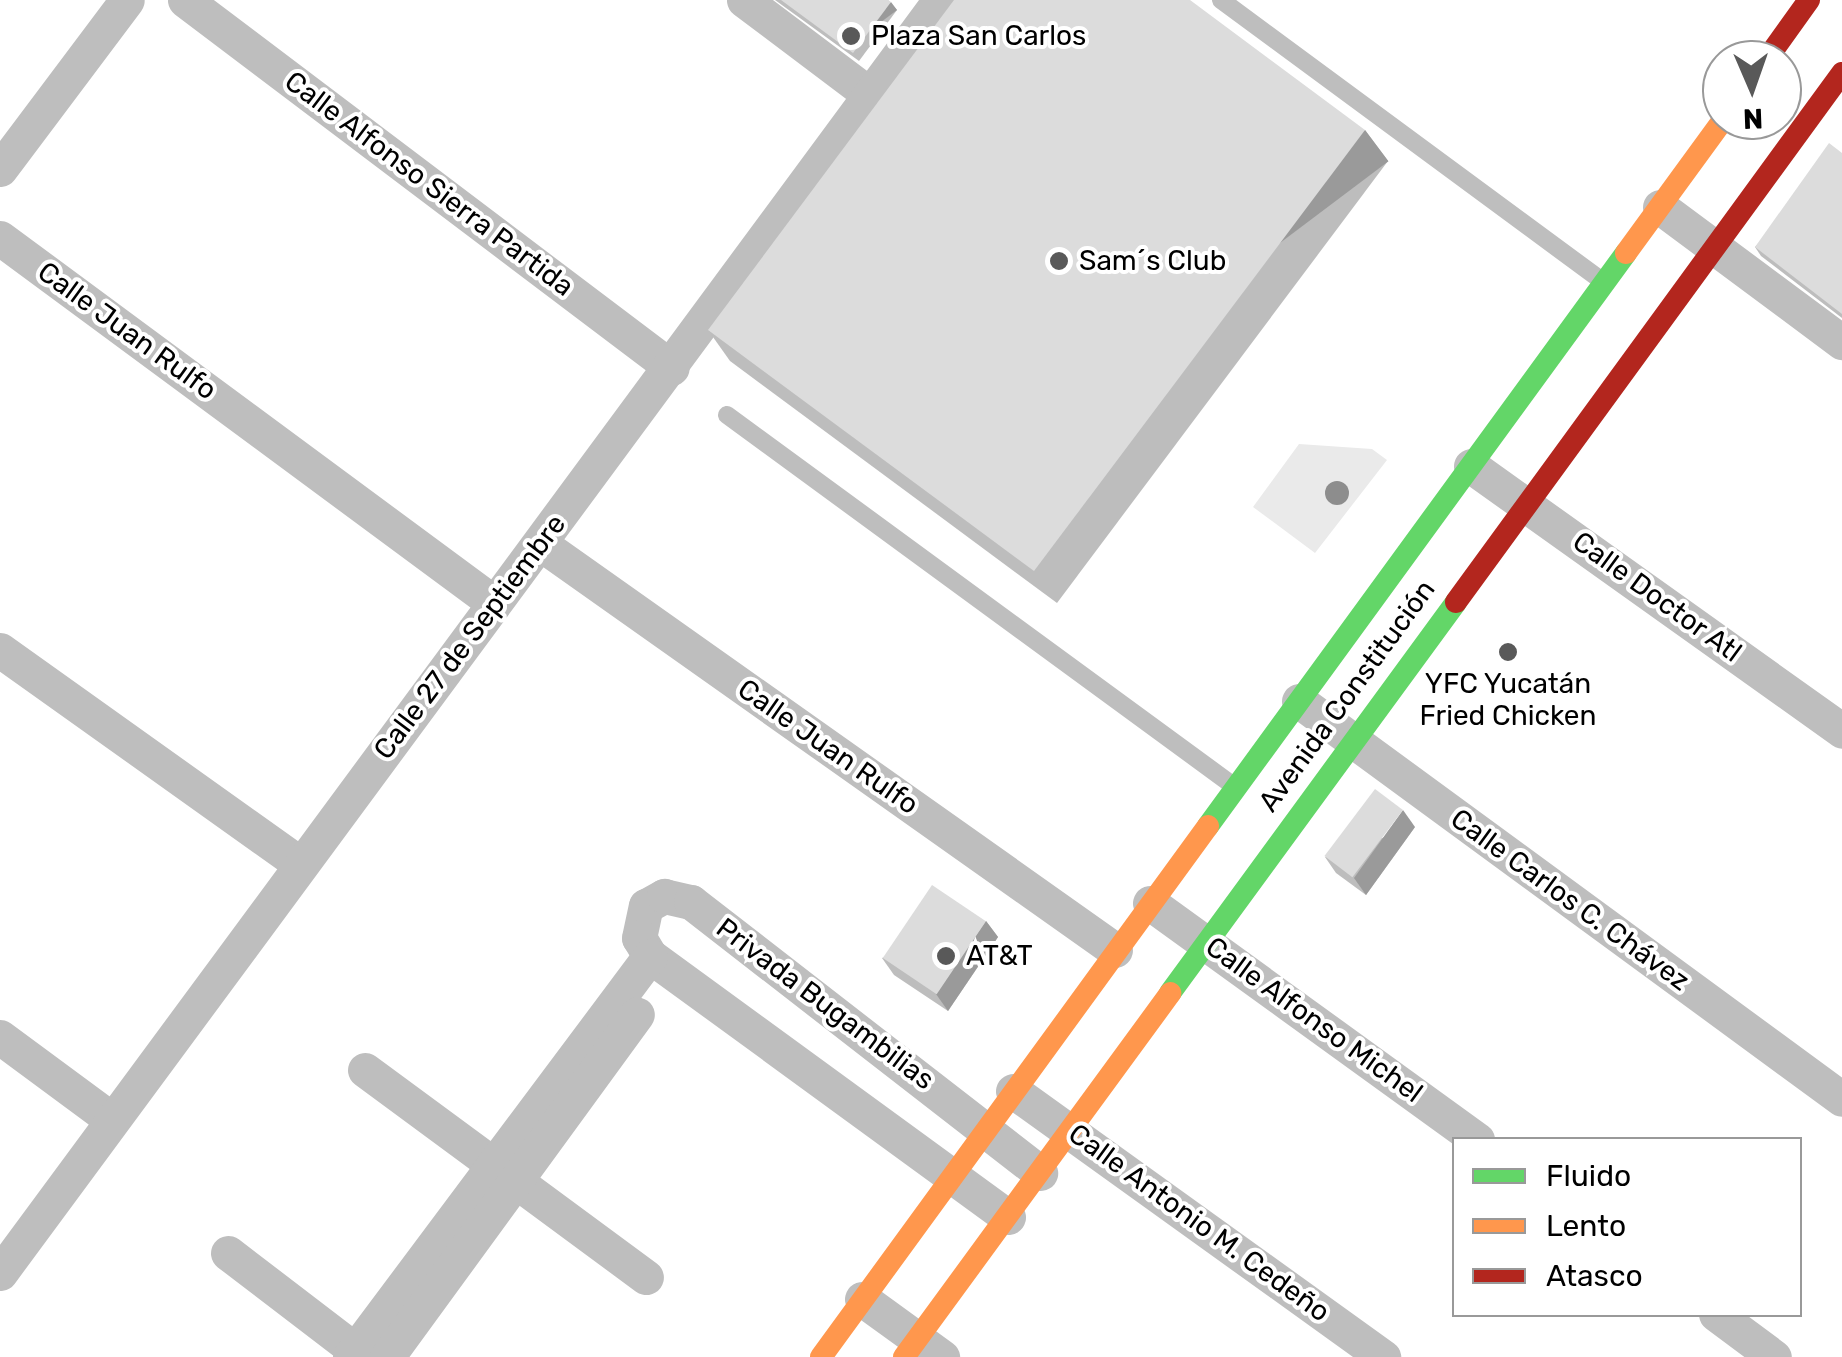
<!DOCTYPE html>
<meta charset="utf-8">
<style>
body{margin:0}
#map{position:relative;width:1842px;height:1357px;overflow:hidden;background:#fff;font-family:Rubik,sans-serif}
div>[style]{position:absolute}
.green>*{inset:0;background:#eaeaea}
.lane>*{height:18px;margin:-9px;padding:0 9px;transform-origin:9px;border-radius:9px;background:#bebebe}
.street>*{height:35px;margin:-17.5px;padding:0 17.5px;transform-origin:17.5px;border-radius:17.5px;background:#bebebe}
.fast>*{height:22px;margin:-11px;padding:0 11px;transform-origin:11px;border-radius:11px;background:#63d668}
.slow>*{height:22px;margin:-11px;padding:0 11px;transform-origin:11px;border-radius:11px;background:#ff974d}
.jam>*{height:22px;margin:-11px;padding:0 11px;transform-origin:11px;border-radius:11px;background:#b3261e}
.trees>*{width:24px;height:24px;margin:-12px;border-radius:50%;background:#8d8d8d}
.wall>*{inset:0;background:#bdbdbd}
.shaded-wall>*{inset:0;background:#9a9a9a;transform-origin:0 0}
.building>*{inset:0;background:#dcdcdc;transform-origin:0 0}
.dots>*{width:28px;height:28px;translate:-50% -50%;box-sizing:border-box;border:5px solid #fff;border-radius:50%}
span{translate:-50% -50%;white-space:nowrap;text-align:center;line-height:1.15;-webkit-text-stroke:8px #fff;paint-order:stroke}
.poi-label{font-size:28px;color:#000}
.left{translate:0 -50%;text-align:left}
.street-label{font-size:28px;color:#000}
.legend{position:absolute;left:1452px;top:1137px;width:350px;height:180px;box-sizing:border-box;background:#fff;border:2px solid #999;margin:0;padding:12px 18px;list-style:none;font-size:30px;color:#000}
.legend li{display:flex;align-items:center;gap:20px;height:50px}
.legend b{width:50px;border:2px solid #999}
.north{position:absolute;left:1702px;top:40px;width:100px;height:100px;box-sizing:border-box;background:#fff;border:2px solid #999;border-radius:50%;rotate:178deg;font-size:28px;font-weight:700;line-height:40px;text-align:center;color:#000}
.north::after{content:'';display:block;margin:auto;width:35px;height:45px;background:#595959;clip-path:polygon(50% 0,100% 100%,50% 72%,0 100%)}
</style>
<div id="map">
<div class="green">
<div style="clip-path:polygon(1299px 444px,1372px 449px,1387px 460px,1315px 553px,1253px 507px)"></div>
</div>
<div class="lane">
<div style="left:1221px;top:0;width:477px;rotate:36.4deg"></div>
<div style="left:727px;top:415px;width:630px;rotate:36.21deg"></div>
</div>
<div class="street">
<div style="left:185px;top:0;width:610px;rotate:37.08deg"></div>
<div style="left:744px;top:0;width:158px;rotate:37deg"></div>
<div style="left:0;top:169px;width:211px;rotate:-53.1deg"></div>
<div style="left:1660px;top:207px;width:227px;rotate:36.6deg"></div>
<div style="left:0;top:238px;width:614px;rotate:36.46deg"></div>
<div style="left:1471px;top:466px;width:456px;rotate:35.5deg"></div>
<div style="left:541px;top:544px;width:703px;rotate:35.27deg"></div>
<div style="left:0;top:650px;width:367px;rotate:35.5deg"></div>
<div style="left:1299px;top:701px;width:673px;rotate:36.24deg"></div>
<div style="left:1150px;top:903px;width:404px;rotate:35.9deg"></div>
<div style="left:0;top:1037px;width:139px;rotate:36.5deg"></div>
<div style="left:365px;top:1070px;width:349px;rotate:36.4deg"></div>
<div style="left:1013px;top:1091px;width:456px;rotate:35.7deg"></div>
<div style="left:1008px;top:1217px;width:443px;rotate:-143.9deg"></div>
<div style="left:650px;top:956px;width:21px;rotate:-121deg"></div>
<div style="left:639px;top:938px;width:33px;rotate:-78deg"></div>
<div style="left:646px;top:906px;width:21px;rotate:-29deg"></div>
<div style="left:664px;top:896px;width:28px;rotate:13deg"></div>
<div style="left:691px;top:902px;width:442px;rotate:37.8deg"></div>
<div style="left:228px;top:1253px;width:171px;rotate:37.4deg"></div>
<div style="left:0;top:1273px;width:1582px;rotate:-53.56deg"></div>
<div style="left:862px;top:1299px;width:99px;rotate:35.9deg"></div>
<div style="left:1716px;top:1314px;width:72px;rotate:36.6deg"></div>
<div style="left:350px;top:1357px;width:501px;rotate:-53.2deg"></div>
<div style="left:387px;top:1357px;width:424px;rotate:-53.9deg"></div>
</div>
<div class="fast">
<div style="left:1208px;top:826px;width:709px;rotate:-53.89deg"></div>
<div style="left:1170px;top:993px;width:484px;rotate:-53.8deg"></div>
</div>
<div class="slow">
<div style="left:1626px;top:253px;width:165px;rotate:-53.9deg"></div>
<div style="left:821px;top:1357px;width:657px;rotate:-53.91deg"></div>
<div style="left:904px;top:1357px;width:451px;rotate:-53.8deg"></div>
</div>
<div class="jam">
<div style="left:1766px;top:60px;width:74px;rotate:-54.4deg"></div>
<div style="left:1456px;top:602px;width:655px;rotate:-53.88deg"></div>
</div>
<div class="trees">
<div style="left:1337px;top:493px"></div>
</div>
<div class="wall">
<div style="clip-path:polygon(775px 0,888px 0,897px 10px,859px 61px)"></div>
<div style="clip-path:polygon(1365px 130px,1388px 161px,1057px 603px,730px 361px,708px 330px)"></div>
<div style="clip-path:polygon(1842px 153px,1842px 318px,1761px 256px,1755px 247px)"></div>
<div style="clip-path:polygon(1415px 827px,1366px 895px,1336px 873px,1325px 857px)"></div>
<div style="clip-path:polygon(986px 921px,998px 937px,948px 1011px,894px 975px,882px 958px)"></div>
</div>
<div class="shaded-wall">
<div style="left:891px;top:2px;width:10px;height:64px;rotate:53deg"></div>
<div style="left:1365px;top:130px;width:39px;height:551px;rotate:53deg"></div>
<div style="clip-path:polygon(1403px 810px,1415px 827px,1366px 895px,1354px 878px)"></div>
<div style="clip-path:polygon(986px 921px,998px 937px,948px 1011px,936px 994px)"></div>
</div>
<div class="building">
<div style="clip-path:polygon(781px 0,888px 0,891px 2px,853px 53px)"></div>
<div style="clip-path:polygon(954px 0,1190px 0,1365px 130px,1034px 571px,708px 330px)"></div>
<div style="clip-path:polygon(1829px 143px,1842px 153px,1842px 314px,1755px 247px)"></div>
<div style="left:1375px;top:789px;width:35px;height:84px;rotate:37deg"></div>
<div style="left:932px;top:885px;width:65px;height:88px;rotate:34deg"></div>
</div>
<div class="dots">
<div style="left:851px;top:36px;background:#595959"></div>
<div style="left:1059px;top:261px;background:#595959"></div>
<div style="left:1508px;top:652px;background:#595959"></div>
<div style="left:946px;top:956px;background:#595959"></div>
</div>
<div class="poi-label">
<span class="left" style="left:871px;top:36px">Plaza San Carlos</span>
<span class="left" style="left:1079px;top:261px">Sam´s Club</span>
<span style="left:1508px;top:700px">YFC Yucatán<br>Fried Chicken</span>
<span class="left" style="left:966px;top:956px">AT&amp;T</span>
</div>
<div class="street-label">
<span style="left:429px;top:184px;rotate:37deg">Calle Alfonso Sierra Partida</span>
<span style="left:127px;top:331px;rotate:36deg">Calle Juan Rulfo</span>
<span style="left:1657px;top:597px;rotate:36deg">Calle Doctor Atl</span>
<span style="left:470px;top:637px;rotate:-53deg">Calle 27 de Septiembre</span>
<span style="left:1347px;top:696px;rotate:-54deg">Avenida Constitución</span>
<span style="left:828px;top:747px;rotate:35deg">Calle Juan Rulfo</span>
<span style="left:1570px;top:900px;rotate:36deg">Calle Carlos C. Chávez</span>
<span style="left:825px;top:1004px;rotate:37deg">Privada Bugambilias</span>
<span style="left:1314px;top:1020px;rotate:36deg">Calle Alfonso Michel</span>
<span style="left:1199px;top:1223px;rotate:36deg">Calle Antonio M. Cedeño</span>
</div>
<ul class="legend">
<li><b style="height:12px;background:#63d668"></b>Fluido</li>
<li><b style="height:12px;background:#ff974d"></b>Lento</li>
<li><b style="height:12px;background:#b3261e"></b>Atasco</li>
</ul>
<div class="north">N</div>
</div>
